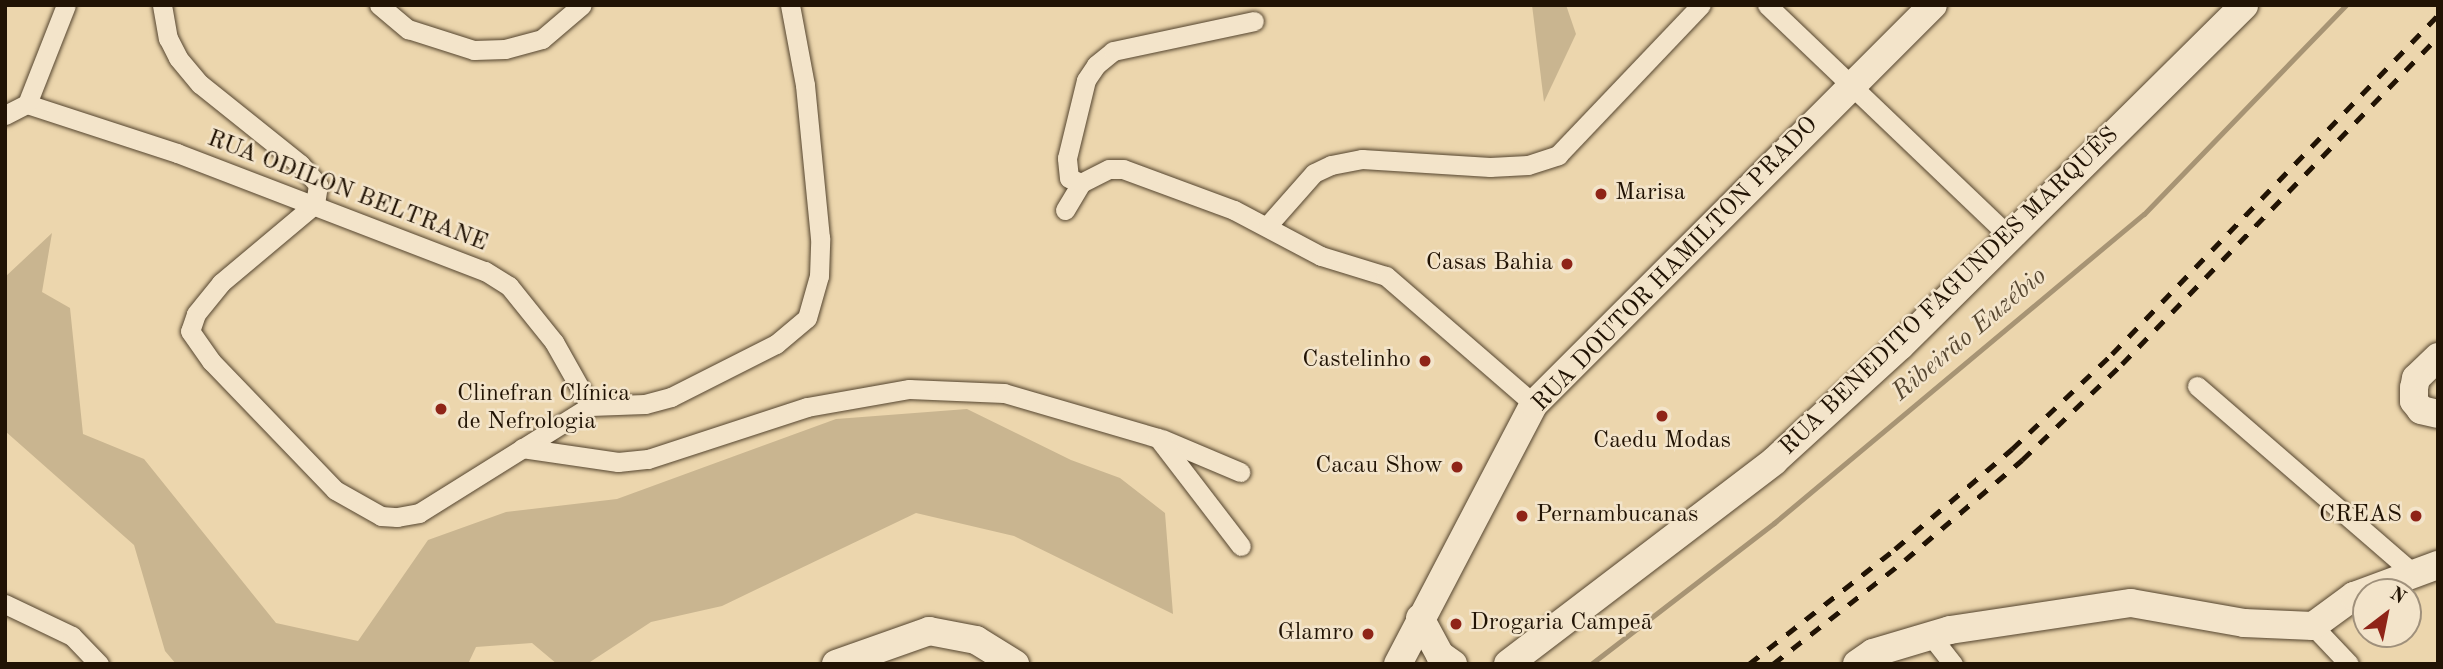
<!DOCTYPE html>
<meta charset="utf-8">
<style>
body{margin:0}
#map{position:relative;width:2443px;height:669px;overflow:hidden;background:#ecd6ad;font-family:"Old Standard TT",serif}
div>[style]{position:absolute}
.green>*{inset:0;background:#c9b590}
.stream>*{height:5px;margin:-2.5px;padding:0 2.5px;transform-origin:2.5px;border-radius:2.5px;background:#a79474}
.roads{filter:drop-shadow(0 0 2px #54442e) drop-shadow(0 0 2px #54442e)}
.minor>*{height:19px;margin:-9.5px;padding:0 9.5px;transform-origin:9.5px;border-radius:9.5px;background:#f3e4ca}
.secondary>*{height:28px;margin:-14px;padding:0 14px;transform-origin:14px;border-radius:14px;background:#f3e4ca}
.rail>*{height:5px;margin-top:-2.5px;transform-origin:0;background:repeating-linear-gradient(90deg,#211304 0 12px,transparent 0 24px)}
.dots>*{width:19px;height:19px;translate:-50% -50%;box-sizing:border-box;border:4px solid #f3e4ca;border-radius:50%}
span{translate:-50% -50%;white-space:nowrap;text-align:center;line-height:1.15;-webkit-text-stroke:5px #f3e4ca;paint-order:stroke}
.street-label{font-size:24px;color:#211304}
.poi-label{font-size:24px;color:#211304}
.left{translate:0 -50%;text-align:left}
.right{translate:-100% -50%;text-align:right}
.water-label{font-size:26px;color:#574731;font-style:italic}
.frame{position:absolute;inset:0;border:7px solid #211304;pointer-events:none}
.north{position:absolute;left:2352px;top:578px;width:70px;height:70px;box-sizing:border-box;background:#f3e4ca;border:2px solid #9f907b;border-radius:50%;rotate:32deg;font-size:19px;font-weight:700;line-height:28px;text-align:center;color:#211304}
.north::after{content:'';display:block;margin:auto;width:24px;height:32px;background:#8f2418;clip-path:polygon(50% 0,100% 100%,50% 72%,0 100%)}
</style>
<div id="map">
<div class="green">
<div style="clip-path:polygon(1532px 5px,1566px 5px,1576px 34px,1544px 102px)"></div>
<div style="clip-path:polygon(52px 233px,42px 292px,70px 308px,83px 434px,144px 459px,276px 623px,358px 641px,428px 540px,506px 512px,617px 499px,836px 419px,967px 409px,1071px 460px,1120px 478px,1165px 513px,1173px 614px,1014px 536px,916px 513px,722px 606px,651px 622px,587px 664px,557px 664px,532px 643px,476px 647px,468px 664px,176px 664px,165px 651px,134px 545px,5px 431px,5px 277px)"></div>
</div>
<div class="stream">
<div style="left:1591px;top:664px;width:231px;rotate:-37.6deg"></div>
<div style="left:1774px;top:523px;width:482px;rotate:-39.9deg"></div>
<div style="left:2144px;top:214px;width:291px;rotate:-46deg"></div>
</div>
<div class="roads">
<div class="minor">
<div style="left:162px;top:5px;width:34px;rotate:80deg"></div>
<div style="left:168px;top:38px;width:22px;rotate:63deg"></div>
<div style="left:178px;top:58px;width:34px;rotate:50deg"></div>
<div style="left:200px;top:84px;width:128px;rotate:38.7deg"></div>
<div style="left:300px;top:164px;width:28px;rotate:49deg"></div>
<div style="left:318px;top:185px;width:19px;rotate:99deg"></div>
<div style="left:315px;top:204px;width:123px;rotate:140deg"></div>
<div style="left:221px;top:283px;width:40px;rotate:129deg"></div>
<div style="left:196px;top:314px;width:18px;rotate:109deg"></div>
<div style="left:190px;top:331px;width:37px;rotate:55deg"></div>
<div style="left:211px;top:361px;width:179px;rotate:46.1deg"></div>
<div style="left:335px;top:490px;width:53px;rotate:29.5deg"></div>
<div style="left:381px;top:516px;width:16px;rotate:4deg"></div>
<div style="left:397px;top:517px;width:22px;rotate:-10deg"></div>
<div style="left:419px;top:513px;width:202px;rotate:-32deg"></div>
<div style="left:590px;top:406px;width:55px;rotate:-2.1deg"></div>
<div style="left:645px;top:404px;width:27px;rotate:-15deg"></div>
<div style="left:671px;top:397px;width:118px;rotate:-26.8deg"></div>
<div style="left:776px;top:344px;width:40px;rotate:-40deg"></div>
<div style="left:807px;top:318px;width:44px;rotate:-74.1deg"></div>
<div style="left:819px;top:276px;width:38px;rotate:-88deg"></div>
<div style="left:820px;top:238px;width:154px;rotate:-95.6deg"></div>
<div style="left:805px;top:85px;width:81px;rotate:-100.6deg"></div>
<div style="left:379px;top:5px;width:38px;rotate:40deg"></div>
<div style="left:408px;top:29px;width:69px;rotate:17.7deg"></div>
<div style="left:474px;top:50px;width:31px;rotate:-2deg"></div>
<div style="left:505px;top:49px;width:38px;rotate:-15deg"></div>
<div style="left:542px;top:39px;width:52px;rotate:-40.4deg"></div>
<div style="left:1767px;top:5px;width:336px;rotate:43.7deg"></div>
<div style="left:27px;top:104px;width:158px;rotate:18.1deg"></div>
<div style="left:177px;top:153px;width:330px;rotate:21deg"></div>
<div style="left:485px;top:271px;width:28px;rotate:32deg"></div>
<div style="left:509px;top:286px;width:72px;rotate:51.2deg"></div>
<div style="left:554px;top:342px;width:73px;rotate:60.6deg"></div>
<div style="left:5px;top:115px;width:25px;rotate:-27deg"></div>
<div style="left:27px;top:104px;width:106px;rotate:-68.5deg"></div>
<div style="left:1081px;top:183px;width:13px;rotate:-157deg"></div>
<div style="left:1069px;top:178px;width:20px;rotate:-96deg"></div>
<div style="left:1067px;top:158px;width:80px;rotate:-76.3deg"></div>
<div style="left:1086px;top:80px;width:18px;rotate:-56deg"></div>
<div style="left:1096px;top:65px;width:22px;rotate:-39deg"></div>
<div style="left:1113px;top:51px;width:144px;rotate:-12deg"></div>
<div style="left:1065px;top:210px;width:31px;rotate:-59deg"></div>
<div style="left:1081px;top:183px;width:31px;rotate:-27deg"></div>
<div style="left:1109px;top:169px;width:14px"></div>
<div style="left:1123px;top:169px;width:118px;rotate:20.3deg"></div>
<div style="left:1234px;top:210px;width:98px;rotate:27.9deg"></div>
<div style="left:1321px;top:256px;width:68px;rotate:17.1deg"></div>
<div style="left:1386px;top:276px;width:196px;rotate:40.9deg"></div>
<div style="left:1268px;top:225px;width:69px;rotate:-48.5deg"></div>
<div style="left:1314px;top:173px;width:19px;rotate:-25deg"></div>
<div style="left:1331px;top:165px;width:32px;rotate:-11deg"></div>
<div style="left:1362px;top:159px;width:128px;rotate:3.6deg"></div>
<div style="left:1490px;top:167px;width:38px;rotate:-3deg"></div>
<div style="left:1528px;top:165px;width:32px;rotate:-18deg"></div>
<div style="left:1558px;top:155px;width:207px;rotate:-46.4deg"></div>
<div style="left:2197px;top:386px;width:284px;rotate:40.9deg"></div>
<div style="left:1162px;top:439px;width:85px;rotate:22.9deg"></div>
<div style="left:522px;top:448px;width:97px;rotate:8.3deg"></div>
<div style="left:618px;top:462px;width:30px;rotate:-6deg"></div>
<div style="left:648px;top:459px;width:167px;rotate:-18.1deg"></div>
<div style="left:807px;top:407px;width:104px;rotate:-10deg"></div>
<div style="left:909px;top:389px;width:95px;rotate:2.4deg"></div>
<div style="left:1004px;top:393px;width:160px;rotate:16.3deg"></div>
<div style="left:1158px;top:438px;width:136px;rotate:52.5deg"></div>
<div style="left:5px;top:604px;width:74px;rotate:25.5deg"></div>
<div style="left:72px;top:636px;width:39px;rotate:46deg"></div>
<div style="left:2313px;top:626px;width:52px;rotate:46.5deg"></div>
<div style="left:1931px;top:636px;width:36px;rotate:52deg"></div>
</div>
<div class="secondary">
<div style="left:2438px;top:357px;width:30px;rotate:136deg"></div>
<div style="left:2416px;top:378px;width:10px;rotate:101deg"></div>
<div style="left:2414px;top:388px;width:13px;rotate:90deg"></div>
<div style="left:2414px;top:401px;width:11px;rotate:52deg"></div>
<div style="left:2421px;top:410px;width:17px;rotate:13deg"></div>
<div style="left:1420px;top:618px;width:42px;rotate:61.6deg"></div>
<div style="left:1440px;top:655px;width:16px;rotate:35deg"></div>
<div style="left:836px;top:664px;width:99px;rotate:-19.5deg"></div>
<div style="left:929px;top:631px;width:48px;rotate:10.8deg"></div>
<div style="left:976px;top:640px;width:46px;rotate:31.6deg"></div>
<div style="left:1398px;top:664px;width:293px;rotate:-62.4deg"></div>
<div style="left:1534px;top:404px;width:564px;rotate:-45deg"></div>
<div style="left:1508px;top:664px;width:335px;rotate:-37.3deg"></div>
<div style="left:1774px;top:461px;width:171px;rotate:-42.4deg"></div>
<div style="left:1900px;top:346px;width:484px;rotate:-44.7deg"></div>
<div style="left:1857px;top:664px;width:19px;rotate:-35deg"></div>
<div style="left:1873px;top:653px;width:80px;rotate:-16.6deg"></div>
<div style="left:1950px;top:630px;width:183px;rotate:-8.5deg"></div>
<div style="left:2131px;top:603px;width:115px;rotate:10deg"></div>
<div style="left:2244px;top:623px;width:69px;rotate:2.5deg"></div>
<div style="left:2313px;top:626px;width:51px;rotate:-36.2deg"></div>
<div style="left:2354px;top:596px;width:90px;rotate:-20.3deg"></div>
</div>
</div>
<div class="rail">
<div style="left:1749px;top:664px;width:186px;rotate:-38.2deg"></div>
<div style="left:1895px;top:549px;width:154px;rotate:-40.5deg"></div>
<div style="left:2012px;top:449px;width:138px;rotate:-43.5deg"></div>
<div style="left:2112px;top:354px;width:470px;rotate:-46.1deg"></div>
<div style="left:1773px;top:664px;width:168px;rotate:-38.2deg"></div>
<div style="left:1905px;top:560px;width:154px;rotate:-40.5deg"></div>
<div style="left:2022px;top:460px;width:139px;rotate:-43.8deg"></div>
<div style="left:2122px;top:364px;width:455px;rotate:-46deg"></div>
</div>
<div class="dots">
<div style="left:1601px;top:194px;background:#8f2418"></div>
<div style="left:1567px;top:264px;background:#8f2418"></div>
<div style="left:1425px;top:361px;background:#8f2418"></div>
<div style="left:441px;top:409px;background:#8f2418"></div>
<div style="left:1662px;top:416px;background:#8f2418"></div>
<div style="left:1457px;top:467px;background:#8f2418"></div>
<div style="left:1522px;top:516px;background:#8f2418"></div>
<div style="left:2416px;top:516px;background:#8f2418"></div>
<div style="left:1456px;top:624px;background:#8f2418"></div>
<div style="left:1368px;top:634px;background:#8f2418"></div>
</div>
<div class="street-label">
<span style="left:347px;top:192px;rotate:21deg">RUA ODILON BELTRANE</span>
<span style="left:1676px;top:265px;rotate:-46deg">RUA DOUTOR HAMILTON PRADO</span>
<span style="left:1950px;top:292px;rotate:-44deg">RUA BENEDITO FAGUNDES MARQUÊS</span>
</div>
<div class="poi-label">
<span class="left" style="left:1615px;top:194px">Marisa</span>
<span class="right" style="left:1553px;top:264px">Casas Bahia</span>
<span class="right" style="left:1411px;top:361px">Castelinho</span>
<span class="left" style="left:457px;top:409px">Clinefran Clínica<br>de Nefrologia</span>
<span style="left:1662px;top:442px">Caedu Modas</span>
<span class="right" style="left:1443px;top:467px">Cacau Show</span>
<span class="left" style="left:1536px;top:516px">Pernambucanas</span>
<span class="right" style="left:2402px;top:516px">CREAS</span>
<span class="left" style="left:1470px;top:624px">Drogaria Campeã</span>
<span class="right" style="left:1354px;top:634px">Glamro</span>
</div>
<div class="water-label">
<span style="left:1970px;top:335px;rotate:-40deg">Ribeirão Euzébio</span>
</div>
<div class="frame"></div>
<div class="north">N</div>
</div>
